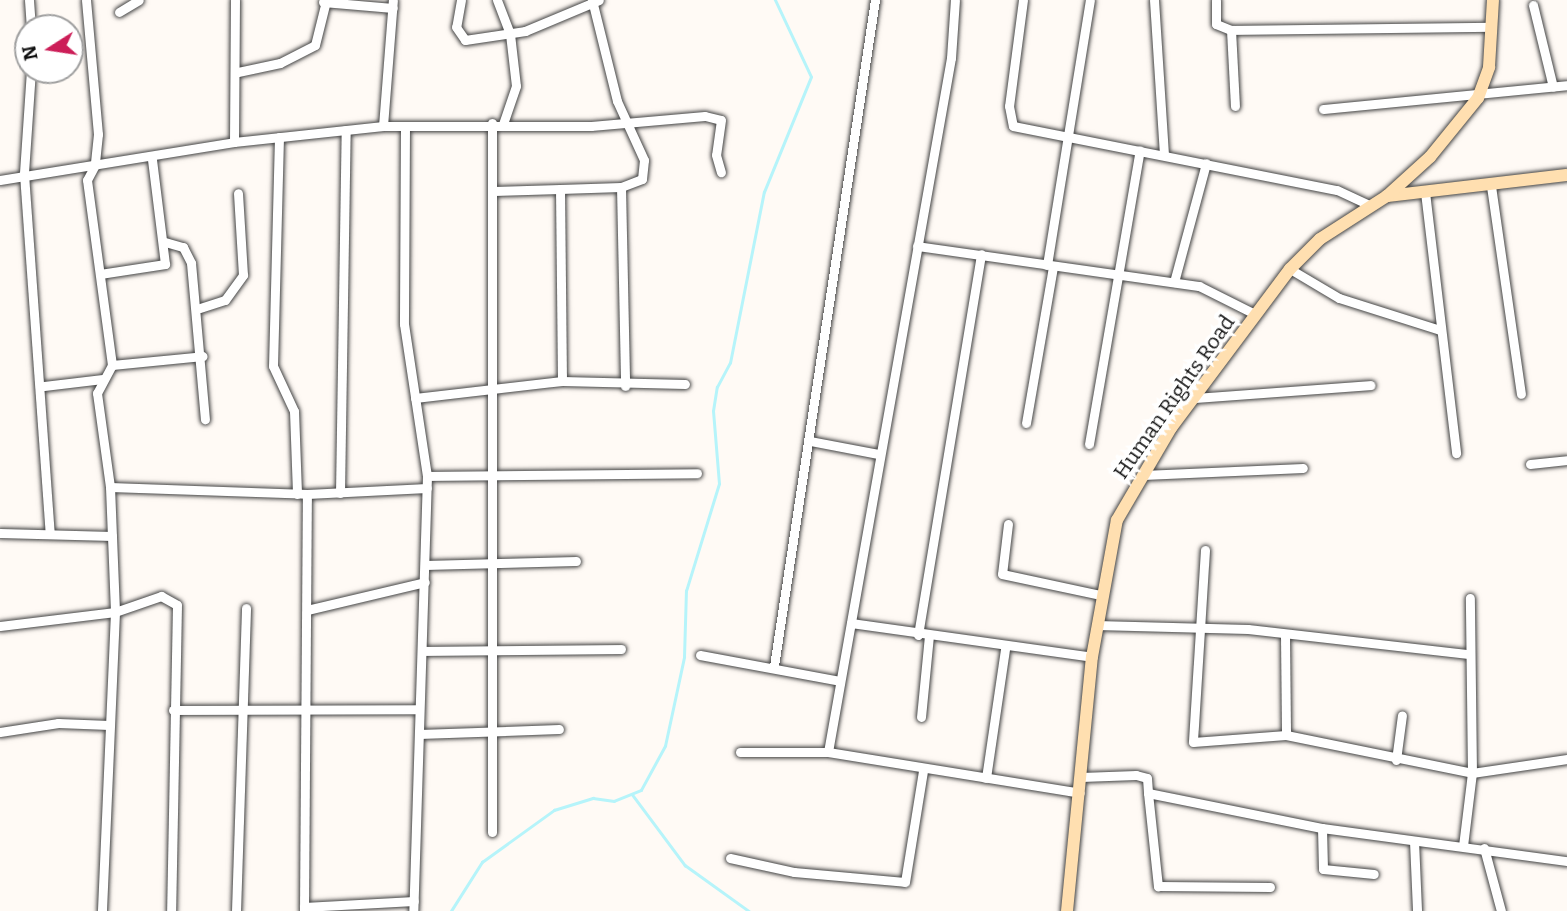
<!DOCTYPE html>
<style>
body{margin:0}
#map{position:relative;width:1567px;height:911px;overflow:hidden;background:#fffaf5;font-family:Bitter,serif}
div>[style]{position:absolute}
.stream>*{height:2.5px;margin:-1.25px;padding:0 1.25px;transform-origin:1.25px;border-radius:1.25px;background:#b6f4fa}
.roads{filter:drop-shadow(0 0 2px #444) drop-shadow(0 0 2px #444)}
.street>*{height:9px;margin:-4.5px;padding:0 4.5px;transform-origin:4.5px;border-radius:4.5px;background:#fff}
.secondary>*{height:12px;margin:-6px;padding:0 6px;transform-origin:6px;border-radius:6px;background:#ffdfb0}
span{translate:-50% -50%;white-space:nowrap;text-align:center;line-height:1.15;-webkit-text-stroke:7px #fff;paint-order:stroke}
.street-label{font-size:21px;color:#111}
.north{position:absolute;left:14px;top:14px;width:70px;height:70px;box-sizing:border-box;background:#fff;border:2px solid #a0a0a0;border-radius:50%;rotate:258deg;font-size:19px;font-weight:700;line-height:28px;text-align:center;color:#111}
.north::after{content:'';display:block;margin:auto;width:24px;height:32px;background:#cc1e58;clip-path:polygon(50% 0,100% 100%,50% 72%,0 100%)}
</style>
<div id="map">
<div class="stream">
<div style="left:632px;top:794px;width:89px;rotate:53.3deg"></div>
<div style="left:685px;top:865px;width:79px;rotate:35.7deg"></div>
<div style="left:451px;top:911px;width:58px;rotate:-57.7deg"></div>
<div style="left:482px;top:862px;width:89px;rotate:-35.8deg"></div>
<div style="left:554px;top:810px;width:41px;rotate:-17.1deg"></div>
<div style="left:593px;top:798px;width:21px;rotate:8deg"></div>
<div style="left:614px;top:801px;width:29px;rotate:-22deg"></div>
<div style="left:641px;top:790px;width:50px;rotate:-61.4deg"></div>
<div style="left:665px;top:746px;width:91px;rotate:-77.9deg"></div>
<div style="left:684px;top:657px;width:66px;rotate:-88.3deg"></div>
<div style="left:686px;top:591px;width:112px;rotate:-72.9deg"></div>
<div style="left:719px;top:484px;width:73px;rotate:-94.7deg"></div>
<div style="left:713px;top:411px;width:24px;rotate:-81deg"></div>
<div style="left:717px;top:387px;width:27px;rotate:-62deg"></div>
<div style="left:730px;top:363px;width:174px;rotate:-78.8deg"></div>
<div style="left:764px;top:192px;width:124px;rotate:-67.8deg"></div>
<div style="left:811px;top:77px;width:85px;rotate:-115.1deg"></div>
</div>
<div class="roads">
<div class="street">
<div style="left:29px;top:0;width:28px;rotate:86deg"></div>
<div style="left:86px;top:0;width:135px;rotate:84.9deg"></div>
<div style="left:98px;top:134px;width:31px;rotate:96deg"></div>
<div style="left:95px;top:165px;width:17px;rotate:118deg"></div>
<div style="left:87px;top:180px;width:187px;rotate:82.3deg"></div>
<div style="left:112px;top:365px;width:32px;rotate:118deg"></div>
<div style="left:97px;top:393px;width:95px;rotate:82.1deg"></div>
<div style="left:110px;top:487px;width:125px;rotate:87.7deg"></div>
<div style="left:115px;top:612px;width:299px;rotate:92.5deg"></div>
<div style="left:461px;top:0;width:27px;rotate:100deg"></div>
<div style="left:456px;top:27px;width:16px;rotate:55deg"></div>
<div style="left:465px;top:40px;width:61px;rotate:-8.5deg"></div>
<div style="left:525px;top:31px;width:80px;rotate:-22.7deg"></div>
<div style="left:497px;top:0;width:36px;rotate:69deg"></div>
<div style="left:510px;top:34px;width:52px;rotate:83.4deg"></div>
<div style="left:516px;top:86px;width:40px;rotate:108.9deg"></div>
<div style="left:592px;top:0;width:104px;rotate:76.1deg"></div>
<div style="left:617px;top:101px;width:65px;rotate:65.4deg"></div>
<div style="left:644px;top:160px;width:19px;rotate:96deg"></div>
<div style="left:642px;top:179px;width:22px;rotate:159deg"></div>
<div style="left:1023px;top:0;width:107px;rotate:97.5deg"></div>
<div style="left:1009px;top:106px;width:20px;rotate:79deg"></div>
<div style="left:1013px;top:126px;width:330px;rotate:11.2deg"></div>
<div style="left:1337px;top:190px;width:35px;rotate:25deg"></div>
<div style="left:1154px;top:0;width:155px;rotate:86.3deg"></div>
<div style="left:1216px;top:0;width:24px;rotate:90deg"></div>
<div style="left:1216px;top:24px;width:16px;rotate:22deg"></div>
<div style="left:1231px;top:30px;width:258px;rotate:-0.7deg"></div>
<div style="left:323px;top:2px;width:70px;rotate:4.9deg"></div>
<div style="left:1533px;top:5px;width:84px;rotate:76.3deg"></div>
<div style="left:119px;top:12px;width:23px;rotate:-31deg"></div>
<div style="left:1231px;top:30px;width:76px;rotate:87deg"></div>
<div style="left:31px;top:70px;width:104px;rotate:93.9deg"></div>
<div style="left:24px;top:174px;width:360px;rotate:85.9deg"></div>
<div style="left:238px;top:72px;width:43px;rotate:-12.1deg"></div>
<div style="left:280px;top:63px;width:39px;rotate:-27deg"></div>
<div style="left:315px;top:45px;width:41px;rotate:-76deg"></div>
<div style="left:1323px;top:109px;width:245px;rotate:-5.6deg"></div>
<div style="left:383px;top:126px;width:126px;rotate:-85.5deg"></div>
<div style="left:405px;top:126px;width:198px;rotate:90.3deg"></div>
<div style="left:404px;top:324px;width:154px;rotate:81.4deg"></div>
<div style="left:427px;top:476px;width:435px;rotate:91.8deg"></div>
<div style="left:279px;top:137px;width:229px;rotate:91.5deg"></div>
<div style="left:273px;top:366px;width:50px;rotate:65deg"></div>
<div style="left:294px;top:411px;width:83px;rotate:87.9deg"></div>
<div style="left:234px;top:142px;width:142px;rotate:-89.6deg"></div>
<div style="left:0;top:180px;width:237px;rotate:-9.2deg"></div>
<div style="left:234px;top:142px;width:150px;rotate:-6.1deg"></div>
<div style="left:383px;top:126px;width:208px"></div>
<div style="left:591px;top:126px;width:114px;rotate:-5deg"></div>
<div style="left:705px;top:116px;width:16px;rotate:14deg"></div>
<div style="left:721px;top:120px;width:35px;rotate:98deg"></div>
<div style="left:716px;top:155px;width:18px;rotate:74deg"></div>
<div style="left:1491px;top:186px;width:210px;rotate:81.8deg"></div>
<div style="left:560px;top:189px;width:61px;rotate:-1.9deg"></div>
<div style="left:621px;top:187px;width:199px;rotate:88.8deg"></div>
<div style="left:494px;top:191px;width:66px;rotate:-1.7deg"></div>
<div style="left:560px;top:189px;width:192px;rotate:89.4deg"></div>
<div style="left:1425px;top:192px;width:263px;rotate:83.2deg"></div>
<div style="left:165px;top:242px;width:19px;rotate:16deg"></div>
<div style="left:183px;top:247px;width:18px;rotate:63deg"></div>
<div style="left:191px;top:263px;width:157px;rotate:84.9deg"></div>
<div style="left:917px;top:246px;width:285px;rotate:8.1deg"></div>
<div style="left:1199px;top:286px;width:63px;rotate:26.6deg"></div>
<div style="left:1047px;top:265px;width:268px;rotate:-80.8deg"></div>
<div style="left:1290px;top:269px;width:57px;rotate:30.6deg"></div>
<div style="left:1339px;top:298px;width:106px;rotate:17.6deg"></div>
<div style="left:100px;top:274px;width:66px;rotate:-8.7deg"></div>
<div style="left:165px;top:264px;width:106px;rotate:-97.1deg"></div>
<div style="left:1174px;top:282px;width:123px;rotate:-74.9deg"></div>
<div style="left:200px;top:308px;width:26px;rotate:-18deg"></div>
<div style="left:225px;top:300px;width:31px;rotate:-54deg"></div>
<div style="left:243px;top:275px;width:82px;rotate:-93.5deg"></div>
<div style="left:112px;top:365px;width:91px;rotate:-5.6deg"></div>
<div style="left:44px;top:386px;width:59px;rotate:-6.8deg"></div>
<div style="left:415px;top:398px;width:148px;rotate:-6.6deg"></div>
<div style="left:562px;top:381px;width:123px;rotate:1.4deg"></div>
<div style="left:1196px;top:398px;width:175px;rotate:-4.2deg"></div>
<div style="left:1026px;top:423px;width:159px;rotate:-80.2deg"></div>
<div style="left:810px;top:441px;width:69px;rotate:10.8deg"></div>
<div style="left:1089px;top:444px;width:298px;rotate:-80.2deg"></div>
<div style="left:1530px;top:464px;width:37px;rotate:-6deg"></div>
<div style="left:1143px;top:475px;width:160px;rotate:-2.5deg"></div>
<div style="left:427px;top:476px;width:270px;rotate:-0.6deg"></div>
<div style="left:110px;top:487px;width:197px;rotate:2deg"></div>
<div style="left:307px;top:494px;width:120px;rotate:-2.9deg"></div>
<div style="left:340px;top:493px;width:363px;rotate:-89.1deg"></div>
<div style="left:1008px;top:524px;width:50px;rotate:96.8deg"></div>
<div style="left:1002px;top:574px;width:100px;rotate:12.1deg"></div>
<div style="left:0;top:533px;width:112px;rotate:1.5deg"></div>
<div style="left:1205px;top:550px;width:192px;rotate:93.6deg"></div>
<div style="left:1193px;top:742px;width:93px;rotate:-4.3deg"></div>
<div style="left:1286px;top:735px;width:190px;rotate:11.5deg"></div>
<div style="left:1472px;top:773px;width:96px;rotate:-8.4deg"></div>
<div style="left:425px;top:565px;width:151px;rotate:-1.5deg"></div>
<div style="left:307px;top:610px;width:121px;rotate:-13.3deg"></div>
<div style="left:851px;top:623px;width:243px;rotate:8deg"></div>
<div style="left:1096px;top:625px;width:152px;rotate:1.5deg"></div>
<div style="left:1248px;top:629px;width:222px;rotate:6.5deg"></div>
<div style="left:0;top:626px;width:116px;rotate:-6.9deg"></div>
<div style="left:115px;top:612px;width:49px;rotate:-19.2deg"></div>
<div style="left:161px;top:596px;width:18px;rotate:29deg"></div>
<div style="left:177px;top:605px;width:306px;rotate:91.1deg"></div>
<div style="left:918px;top:635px;width:386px;rotate:-80.6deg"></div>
<div style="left:1285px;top:636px;width:99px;rotate:89.4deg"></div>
<div style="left:423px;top:651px;width:198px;rotate:-0.6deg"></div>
<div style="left:700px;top:655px;width:142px;rotate:10.5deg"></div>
<div style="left:774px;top:666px;width:674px;rotate:-81.38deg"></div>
<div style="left:173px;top:710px;width:246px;rotate:-0.2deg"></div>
<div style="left:921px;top:717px;width:82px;rotate:-84.4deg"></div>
<div style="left:0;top:732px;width:59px;rotate:-8.8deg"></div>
<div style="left:58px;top:723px;width:51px;rotate:2.2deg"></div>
<div style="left:419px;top:734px;width:140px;rotate:-2deg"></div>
<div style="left:740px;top:752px;width:88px"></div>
<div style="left:828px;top:752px;width:255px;rotate:9.2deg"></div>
<div style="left:828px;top:752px;width:705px;rotate:-79.95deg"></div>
<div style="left:951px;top:58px;width:58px;rotate:-86.1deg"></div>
<div style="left:1396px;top:760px;width:45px;rotate:-82.4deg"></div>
<div style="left:1081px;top:777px;width:55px;rotate:-2.1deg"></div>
<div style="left:1136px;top:775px;width:11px;rotate:15deg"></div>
<div style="left:1147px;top:778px;width:15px;rotate:86deg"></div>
<div style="left:1148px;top:793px;width:177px;rotate:11.4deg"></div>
<div style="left:1322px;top:828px;width:247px;rotate:7.7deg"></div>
<div style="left:986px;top:778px;width:130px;rotate:-81.6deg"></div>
<div style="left:1148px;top:793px;width:94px;rotate:83.9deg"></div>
<div style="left:1158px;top:886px;width:112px;rotate:0.5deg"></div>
<div style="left:1322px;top:828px;width:41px;rotate:88.6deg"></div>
<div style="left:1323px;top:869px;width:51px;rotate:5.6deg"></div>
<div style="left:492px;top:832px;width:709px;rotate:-90deg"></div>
<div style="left:1414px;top:841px;width:70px;rotate:87.5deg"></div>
<div style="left:1463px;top:846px;width:74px;rotate:-83deg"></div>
<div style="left:1472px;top:773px;width:175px;rotate:-90.7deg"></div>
<div style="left:1484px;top:848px;width:65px;rotate:74.9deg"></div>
<div style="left:730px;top:858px;width:66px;rotate:12.3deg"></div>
<div style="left:794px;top:872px;width:111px;rotate:5.1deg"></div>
<div style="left:905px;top:882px;width:112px;rotate:-80.8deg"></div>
<div style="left:304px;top:907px;width:110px;rotate:-3.1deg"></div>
<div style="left:236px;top:911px;width:303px;rotate:-88.1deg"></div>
<div style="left:304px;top:911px;width:417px;rotate:-89.6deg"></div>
</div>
<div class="secondary">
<div style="left:1387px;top:196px;width:181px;rotate:-6.7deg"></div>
<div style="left:1067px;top:911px;width:255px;rotate:-84.4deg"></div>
<div style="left:1092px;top:657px;width:139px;rotate:-79.7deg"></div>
<div style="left:1117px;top:520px;width:107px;rotate:-59.6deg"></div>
<div style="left:1171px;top:428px;width:199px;rotate:-53.2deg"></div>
<div style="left:1290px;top:269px;width:42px;rotate:-45deg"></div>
<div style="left:1320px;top:239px;width:80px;rotate:-32.7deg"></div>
<div style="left:1387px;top:196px;width:58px;rotate:-42.2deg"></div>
<div style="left:1430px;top:157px;width:76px;rotate:-50.9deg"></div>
<div style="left:1478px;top:98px;width:33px;rotate:-70deg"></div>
<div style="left:1489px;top:67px;width:67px;rotate:-86.6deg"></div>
</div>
</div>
<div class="street-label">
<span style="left:1174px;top:397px;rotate:-55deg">Human Rights Road</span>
</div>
<div class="north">N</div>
</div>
